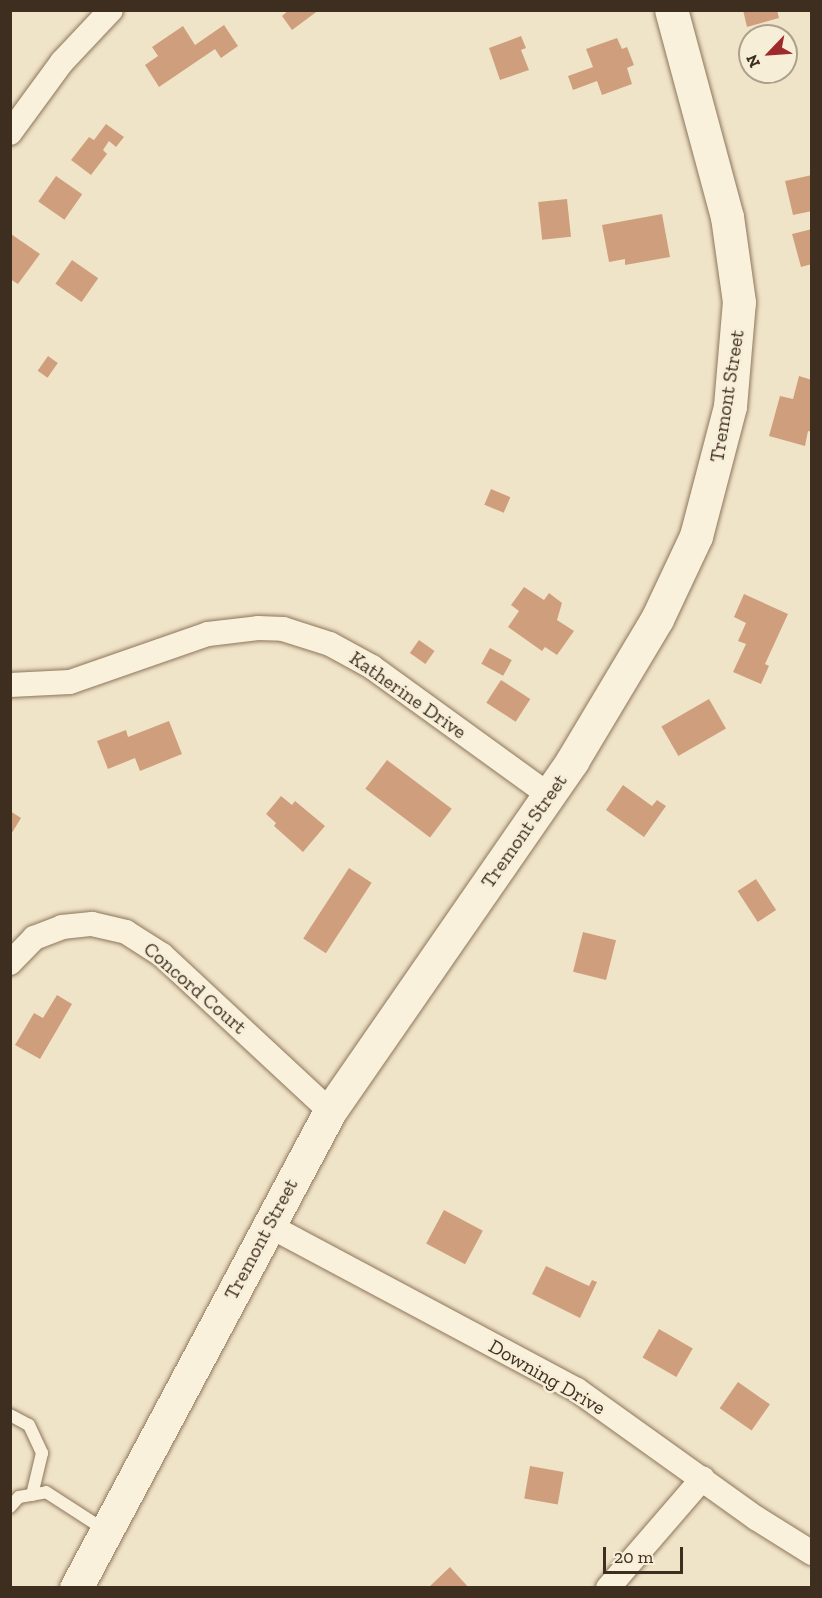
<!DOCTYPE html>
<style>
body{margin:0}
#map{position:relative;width:822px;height:1598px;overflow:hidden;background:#f0e4c8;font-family:"Zilla Slab",serif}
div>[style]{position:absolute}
.building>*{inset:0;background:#cf9f7d;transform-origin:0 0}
.roads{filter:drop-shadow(0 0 2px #8d765c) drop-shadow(0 0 2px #8d765c)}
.lane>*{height:12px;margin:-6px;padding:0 6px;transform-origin:6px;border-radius:6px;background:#faf1dc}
.street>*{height:24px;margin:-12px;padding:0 12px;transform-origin:12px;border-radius:12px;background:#faf1dc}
.secondary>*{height:33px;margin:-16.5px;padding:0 16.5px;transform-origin:16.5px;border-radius:16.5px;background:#faf1dc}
span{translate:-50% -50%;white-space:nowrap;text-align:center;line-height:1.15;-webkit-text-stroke:5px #f7eed8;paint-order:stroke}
.street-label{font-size:20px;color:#3d2e20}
.frame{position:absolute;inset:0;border:12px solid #3d2e20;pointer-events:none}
.north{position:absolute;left:738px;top:24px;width:60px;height:60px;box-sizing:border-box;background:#f7eed8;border:2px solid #ada18e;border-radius:50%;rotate:245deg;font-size:16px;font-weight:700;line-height:24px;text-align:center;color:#3d2e20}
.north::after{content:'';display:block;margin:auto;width:21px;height:27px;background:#9e2a2b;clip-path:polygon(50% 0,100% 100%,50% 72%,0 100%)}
.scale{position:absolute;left:603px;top:1547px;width:80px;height:27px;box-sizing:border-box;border:3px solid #3d2e20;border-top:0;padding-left:8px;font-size:18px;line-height:21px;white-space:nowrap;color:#3d2e20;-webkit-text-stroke:4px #f7eed8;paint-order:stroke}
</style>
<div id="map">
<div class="building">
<div style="clip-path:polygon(289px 10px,319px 10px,292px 30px,282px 16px)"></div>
<div style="clip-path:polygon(743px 10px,777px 10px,779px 18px,747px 27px)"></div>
<div style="clip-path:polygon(224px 25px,238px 46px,221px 58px,215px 49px,159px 87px,145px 65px,158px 56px,152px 47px,183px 26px,195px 45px)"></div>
<div style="clip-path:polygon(521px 36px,526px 48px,521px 50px,529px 70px,500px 80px,489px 48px)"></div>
<div style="clip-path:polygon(617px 38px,622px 49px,627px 47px,634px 65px,627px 68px,632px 84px,602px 95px,597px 81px,573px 90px,568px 76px,593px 67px,586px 49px)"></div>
<div style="clip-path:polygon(106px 124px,124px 137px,116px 147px,109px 141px,103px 150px,107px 154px,91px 175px,71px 160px,89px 137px,94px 140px)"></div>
<div style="clip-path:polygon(812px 175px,812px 211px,793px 215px,785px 181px)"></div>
<div style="left:56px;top:176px;width:32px;height:31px;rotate:35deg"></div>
<div style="left:567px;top:199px;width:38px;height:29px;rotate:84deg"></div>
<div style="clip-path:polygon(662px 214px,670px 257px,625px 265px,625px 259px,609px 262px,602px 225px)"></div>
<div style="clip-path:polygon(812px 229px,812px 264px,801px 267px,792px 234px)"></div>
<div style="clip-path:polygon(11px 234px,40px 254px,18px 284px,10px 279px)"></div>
<div style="left:72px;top:260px;width:32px;height:29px;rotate:35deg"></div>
<div style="left:48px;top:356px;width:12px;height:18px;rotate:35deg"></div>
<div style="clip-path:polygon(799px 376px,812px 380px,812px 432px,808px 431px,805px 446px,769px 436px,780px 396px,793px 399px)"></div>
<div style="left:491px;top:489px;width:21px;height:17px;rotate:23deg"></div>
<div style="clip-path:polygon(524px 587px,544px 600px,549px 593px,562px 603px,557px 620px,574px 631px,557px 655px,545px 647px,542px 651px,508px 627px,519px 611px,511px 605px)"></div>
<div style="clip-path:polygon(744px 594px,788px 614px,765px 664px,769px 666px,761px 684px,733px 672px,746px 644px,738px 641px,746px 623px,734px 617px)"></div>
<div style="left:419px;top:640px;width:19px;height:16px;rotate:35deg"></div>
<div style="left:490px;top:648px;width:25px;height:18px;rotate:29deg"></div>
<div style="left:501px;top:680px;width:35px;height:27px;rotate:33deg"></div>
<div style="left:709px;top:699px;width:34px;height:55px;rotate:60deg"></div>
<div style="clip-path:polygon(169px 721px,182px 754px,140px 771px,135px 758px,108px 769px,97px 741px,126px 730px,128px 737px)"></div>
<div style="left:387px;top:760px;width:81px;height:36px;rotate:37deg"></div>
<div style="clip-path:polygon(623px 785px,652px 806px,657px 800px,666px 806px,644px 837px,606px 810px)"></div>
<div style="clip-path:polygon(281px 796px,292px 805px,295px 801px,325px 826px,303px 852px,274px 826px,276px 823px,266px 814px)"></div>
<div style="clip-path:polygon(10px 811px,21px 818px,10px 836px)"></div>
<div style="left:349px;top:868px;width:27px;height:84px;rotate:33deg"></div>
<div style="left:756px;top:879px;width:37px;height:22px;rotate:57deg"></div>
<div style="left:583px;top:932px;width:34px;height:41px;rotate:14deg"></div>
<div style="clip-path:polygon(57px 995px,72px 1004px,40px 1059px,15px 1045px,34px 1013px,43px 1018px)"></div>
<div style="left:444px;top:1210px;width:44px;height:38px;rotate:28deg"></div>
<div style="clip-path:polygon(546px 1266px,589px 1286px,592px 1280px,597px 1282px,580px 1318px,532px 1294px)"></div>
<div style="left:659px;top:1329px;width:39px;height:33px;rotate:30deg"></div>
<div style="left:738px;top:1382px;width:39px;height:32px;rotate:35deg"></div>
<div style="left:530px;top:1466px;width:34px;height:33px;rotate:10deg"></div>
<div style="clip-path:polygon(450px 1567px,469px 1588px,428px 1588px)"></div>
</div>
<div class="roads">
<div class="lane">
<div style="left:10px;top:1415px;width:21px;rotate:28deg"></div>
<div style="left:29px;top:1425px;width:31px;rotate:65deg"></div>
<div style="left:42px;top:1453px;width:43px;rotate:103.4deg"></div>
<div style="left:10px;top:1507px;width:13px;rotate:-48deg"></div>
<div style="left:19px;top:1497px;width:27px;rotate:-10deg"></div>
<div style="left:46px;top:1492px;width:70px;rotate:32.8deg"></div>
</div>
<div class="street">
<div style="left:10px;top:133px;width:88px;rotate:-53.8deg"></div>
<div style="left:62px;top:62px;width:71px;rotate:-46.7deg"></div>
<div style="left:10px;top:685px;width:60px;rotate:-2.9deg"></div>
<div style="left:70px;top:682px;width:146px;rotate:-19.2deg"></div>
<div style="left:208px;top:634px;width:50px;rotate:-6.8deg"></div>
<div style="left:258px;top:628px;width:25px;rotate:2deg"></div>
<div style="left:283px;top:629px;width:49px;rotate:17.7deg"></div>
<div style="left:330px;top:644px;width:48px;rotate:28.7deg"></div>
<div style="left:372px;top:667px;width:218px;rotate:35.9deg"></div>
<div style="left:10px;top:963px;width:35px;rotate:-46deg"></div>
<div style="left:34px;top:938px;width:30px;rotate:-21deg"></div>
<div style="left:62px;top:927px;width:30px;rotate:-6deg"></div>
<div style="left:92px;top:924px;width:35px;rotate:13deg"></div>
<div style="left:126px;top:932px;width:43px;rotate:32.6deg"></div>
<div style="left:162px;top:955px;width:229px;rotate:42.9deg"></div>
<div style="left:268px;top:1225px;width:350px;rotate:28.1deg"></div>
<div style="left:577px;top:1390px;width:220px;rotate:35.6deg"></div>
<div style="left:756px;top:1518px;width:66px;rotate:32deg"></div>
<div style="left:608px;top:1588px;width:145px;rotate:-49.2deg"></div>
</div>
<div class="secondary">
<div style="left:76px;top:1588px;width:540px;rotate:-61.96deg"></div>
<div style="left:330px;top:1111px;width:426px;rotate:-55.3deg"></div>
<div style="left:572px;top:761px;width:165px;rotate:-59.1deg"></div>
<div style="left:657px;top:619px;width:92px;rotate:-64.8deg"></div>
<div style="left:696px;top:536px;width:134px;rotate:-75.3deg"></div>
<div style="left:730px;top:406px;width:104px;rotate:-85.1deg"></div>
<div style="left:739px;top:302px;width:86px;rotate:-98deg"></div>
<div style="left:727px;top:217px;width:214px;rotate:-105.1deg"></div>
</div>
</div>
<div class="street-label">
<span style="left:727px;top:396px;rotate:-81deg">Tremont Street</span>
<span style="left:408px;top:695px;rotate:35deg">Katherine Drive</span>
<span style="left:524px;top:831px;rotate:-55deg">Tremont Street</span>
<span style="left:195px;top:988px;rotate:41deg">Concord Court</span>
<span style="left:261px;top:1239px;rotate:-62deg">Tremont Street</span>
<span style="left:547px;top:1377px;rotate:30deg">Downing Drive</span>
</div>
<div class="frame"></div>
<div class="north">N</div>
<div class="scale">20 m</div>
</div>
